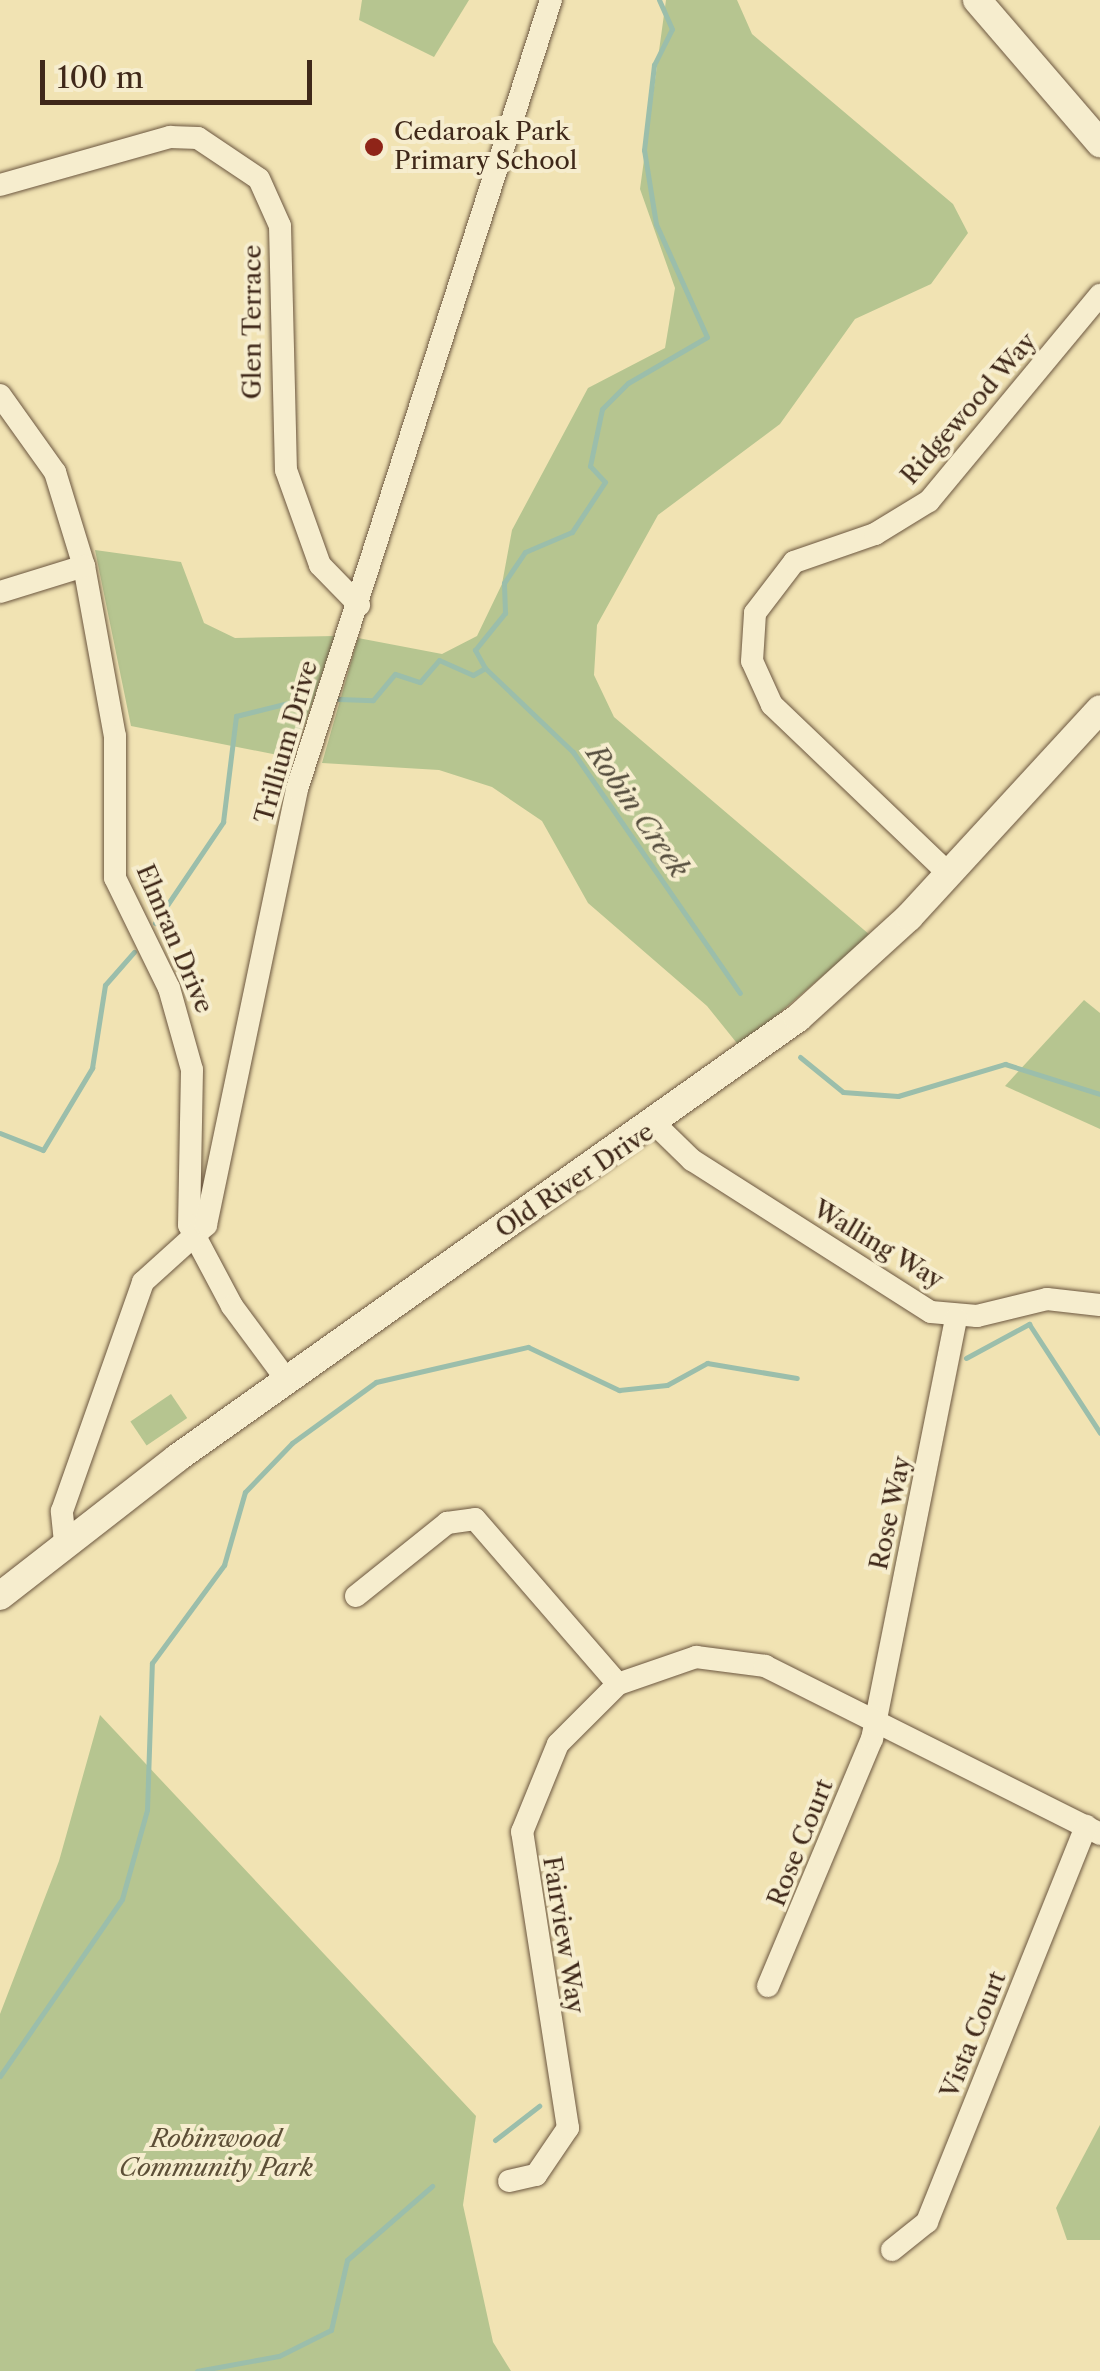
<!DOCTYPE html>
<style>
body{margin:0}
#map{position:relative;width:1100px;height:2371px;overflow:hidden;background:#f1e3b3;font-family:"Libre Caslon Text",serif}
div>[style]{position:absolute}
.green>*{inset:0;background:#b6c590;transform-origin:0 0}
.stream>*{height:5px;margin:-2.5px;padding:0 2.5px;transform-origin:2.5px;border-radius:2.5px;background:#9bbeab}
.roads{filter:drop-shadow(0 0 2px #6c5740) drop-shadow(0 0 2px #6c5740)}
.minor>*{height:22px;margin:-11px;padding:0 11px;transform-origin:11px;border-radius:11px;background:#f6edce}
.tertiary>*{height:28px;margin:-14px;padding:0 14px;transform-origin:14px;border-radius:14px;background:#f6edce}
.dots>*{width:28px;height:28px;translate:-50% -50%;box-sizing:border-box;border:5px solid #f6edce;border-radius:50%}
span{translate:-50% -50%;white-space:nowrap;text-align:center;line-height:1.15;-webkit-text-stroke:8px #f6edce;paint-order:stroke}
.poi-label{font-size:25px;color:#3f2819}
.left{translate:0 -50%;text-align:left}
.street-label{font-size:25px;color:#3f2819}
.park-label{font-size:25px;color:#5d4f37;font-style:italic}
.water-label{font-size:28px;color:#564e3e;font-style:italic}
.scale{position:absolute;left:40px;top:60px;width:272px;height:45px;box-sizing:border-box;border:5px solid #3f2819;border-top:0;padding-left:12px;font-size:30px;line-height:35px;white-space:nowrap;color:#3f2819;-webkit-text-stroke:8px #f6edce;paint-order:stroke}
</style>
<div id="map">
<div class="green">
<div style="clip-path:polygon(362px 0,469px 0,434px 57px,359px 20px)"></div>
<div style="clip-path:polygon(666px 0,737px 0,752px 34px,953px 204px,968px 233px,931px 284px,855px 319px,780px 424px,658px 515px,597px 625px,594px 675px,614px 717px,870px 935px,740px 1047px,707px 1006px,588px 903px,542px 821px,492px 787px,439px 770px,322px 763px,358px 638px,442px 654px,477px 636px,502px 584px,512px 530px,588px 388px,665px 348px,675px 288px,640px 189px)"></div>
<div style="clip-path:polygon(95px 550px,181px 562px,204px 623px,235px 638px,335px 636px,293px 758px,131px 726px)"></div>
<div style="clip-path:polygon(1084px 1000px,1100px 1013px,1100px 1129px,1005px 1086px)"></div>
<div style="left:171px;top:1394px;width:29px;height:49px;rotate:56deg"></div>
<div style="clip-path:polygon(100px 1715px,476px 2116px,463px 2205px,493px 2342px,511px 2371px,0 2371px,0 2014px,59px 1861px)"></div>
<div style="clip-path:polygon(1100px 2125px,1100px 2240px,1067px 2240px,1056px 2208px)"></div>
</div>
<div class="stream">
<div style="left:485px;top:668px;width:122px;rotate:43.7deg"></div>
<div style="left:573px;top:752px;width:293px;rotate:55.3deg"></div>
<div style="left:339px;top:699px;width:34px;rotate:2deg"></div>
<div style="left:373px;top:700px;width:34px;rotate:-50deg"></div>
<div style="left:395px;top:674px;width:26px;rotate:18deg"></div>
<div style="left:420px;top:682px;width:29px;rotate:-49deg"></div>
<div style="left:439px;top:660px;width:37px;rotate:24deg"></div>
<div style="left:473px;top:675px;width:14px;rotate:-30deg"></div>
<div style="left:485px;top:668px;width:21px;rotate:-119deg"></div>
<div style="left:475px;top:650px;width:48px;rotate:-51deg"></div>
<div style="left:505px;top:613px;width:30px;rotate:-92deg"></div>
<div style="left:504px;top:583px;width:37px;rotate:-56deg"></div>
<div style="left:525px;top:552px;width:51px;rotate:-23.1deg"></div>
<div style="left:572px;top:532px;width:60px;rotate:-56.6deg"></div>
<div style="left:605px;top:482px;width:22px;rotate:-133deg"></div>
<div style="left:590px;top:466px;width:58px;rotate:-78.1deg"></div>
<div style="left:602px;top:409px;width:37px;rotate:-45deg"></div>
<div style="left:628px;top:383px;width:91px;rotate:-30.2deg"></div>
<div style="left:707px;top:337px;width:124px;rotate:-114.3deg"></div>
<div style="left:656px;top:224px;width:75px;rotate:-99.2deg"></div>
<div style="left:644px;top:150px;width:86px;rotate:-83.3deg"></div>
<div style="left:654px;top:65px;width:40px;rotate:-63.4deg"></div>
<div style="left:672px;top:29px;width:32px;rotate:-114deg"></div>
<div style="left:155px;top:923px;width:122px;rotate:-56deg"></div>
<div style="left:223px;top:822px;width:107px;rotate:-83deg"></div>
<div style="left:236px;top:716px;width:74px;rotate:-14deg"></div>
<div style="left:800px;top:1057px;width:55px;rotate:39.1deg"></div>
<div style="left:843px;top:1092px;width:55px;rotate:4.2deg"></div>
<div style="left:898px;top:1096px;width:112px;rotate:-16.7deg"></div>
<div style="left:1005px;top:1064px;width:100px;rotate:17.5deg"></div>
<div style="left:0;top:1133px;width:46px;rotate:21.6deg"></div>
<div style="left:43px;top:1150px;width:96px;rotate:-59.1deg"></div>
<div style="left:92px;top:1068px;width:84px;rotate:-81.1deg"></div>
<div style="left:105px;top:985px;width:44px;rotate:-48.7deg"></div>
<div style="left:966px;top:1358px;width:72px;rotate:-28.4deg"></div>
<div style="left:1029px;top:1324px;width:130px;rotate:56.9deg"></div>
<div style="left:0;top:2076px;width:215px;rotate:-55.4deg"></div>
<div style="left:122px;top:1899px;width:92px;rotate:-74.3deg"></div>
<div style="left:147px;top:1810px;width:147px;rotate:-88.1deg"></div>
<div style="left:152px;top:1663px;width:122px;rotate:-53.7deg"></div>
<div style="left:224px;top:1565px;width:76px;rotate:-74deg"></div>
<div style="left:245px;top:1492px;width:68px;rotate:-46.2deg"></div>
<div style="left:292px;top:1443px;width:104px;rotate:-36deg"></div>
<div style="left:376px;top:1382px;width:156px;rotate:-13deg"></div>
<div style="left:528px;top:1347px;width:101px;rotate:25.3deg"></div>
<div style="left:619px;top:1390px;width:48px;rotate:-5.9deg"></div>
<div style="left:667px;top:1385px;width:46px;rotate:-28.8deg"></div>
<div style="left:707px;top:1363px;width:91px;rotate:9.5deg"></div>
<div style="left:495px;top:2140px;width:56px;rotate:-37.7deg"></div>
<div style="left:197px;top:2371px;width:83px;rotate:-10.4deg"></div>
<div style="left:279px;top:2356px;width:58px;rotate:-26.6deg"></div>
<div style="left:331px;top:2330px;width:72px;rotate:-77.1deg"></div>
<div style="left:347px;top:2260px;width:113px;rotate:-41deg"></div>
</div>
<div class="roads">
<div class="minor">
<div style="left:0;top:185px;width:177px;rotate:-15.8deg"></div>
<div style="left:170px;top:137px;width:28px;rotate:2deg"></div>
<div style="left:198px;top:138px;width:73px;rotate:33.9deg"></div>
<div style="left:259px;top:179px;width:51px;rotate:65.9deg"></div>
<div style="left:280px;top:226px;width:244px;rotate:88.6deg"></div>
<div style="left:286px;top:470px;width:101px;rotate:70.3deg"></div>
<div style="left:320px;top:565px;width:56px;rotate:45.7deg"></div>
<div style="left:0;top:395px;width:95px;rotate:54.5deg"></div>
<div style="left:55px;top:472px;width:98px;rotate:72.9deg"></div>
<div style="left:84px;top:566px;width:173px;rotate:79.7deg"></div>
<div style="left:115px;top:736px;width:142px;rotate:90deg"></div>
<div style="left:115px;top:878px;width:123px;rotate:63.9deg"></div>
<div style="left:169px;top:988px;width:85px;rotate:74.3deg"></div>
<div style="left:192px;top:1070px;width:155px;rotate:91.1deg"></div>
<div style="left:189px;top:1225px;width:92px;rotate:62deg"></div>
<div style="left:232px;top:1306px;width:91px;rotate:53.5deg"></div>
<div style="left:0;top:592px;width:88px;rotate:-17.2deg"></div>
<div style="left:949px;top:874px;width:245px;rotate:-136.3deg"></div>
<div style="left:772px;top:705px;width:48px;rotate:-114.4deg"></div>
<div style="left:752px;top:661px;width:48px;rotate:-86.4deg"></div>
<div style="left:755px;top:613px;width:64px;rotate:-52.6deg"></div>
<div style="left:794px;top:562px;width:86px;rotate:-19.1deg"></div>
<div style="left:875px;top:534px;width:63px;rotate:-31.4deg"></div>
<div style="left:929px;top:501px;width:268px;rotate:-50.3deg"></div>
<div style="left:657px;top:1126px;width:49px;rotate:44.2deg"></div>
<div style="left:692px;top:1160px;width:283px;rotate:32.5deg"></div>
<div style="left:931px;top:1312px;width:46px;rotate:5deg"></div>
<div style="left:977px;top:1316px;width:72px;rotate:-13.7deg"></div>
<div style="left:1047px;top:1299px;width:53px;rotate:6.5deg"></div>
<div style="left:65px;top:1542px;width:31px;rotate:-96deg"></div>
<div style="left:62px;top:1511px;width:243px;rotate:-70.5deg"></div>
<div style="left:143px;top:1282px;width:85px;rotate:-42.1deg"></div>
<div style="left:206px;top:1225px;width:445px;rotate:-78.2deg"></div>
<div style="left:297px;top:789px;width:829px;rotate:-72.16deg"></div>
<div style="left:356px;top:1596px;width:117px;rotate:-38.7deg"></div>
<div style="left:447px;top:1523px;width:28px;rotate:-8deg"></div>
<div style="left:475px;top:1519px;width:218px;rotate:49.1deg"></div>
<div style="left:768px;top:1986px;width:268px;rotate:-67.2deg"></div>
<div style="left:872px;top:1739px;width:429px;rotate:-78.7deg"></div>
<div style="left:509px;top:2181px;width:28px;rotate:-13deg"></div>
<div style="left:536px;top:2175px;width:57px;rotate:-55.8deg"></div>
<div style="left:568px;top:2128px;width:300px;rotate:-98.8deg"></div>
<div style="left:522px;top:1832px;width:95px;rotate:-67.8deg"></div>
<div style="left:558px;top:1744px;width:85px;rotate:-45deg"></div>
<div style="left:618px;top:1684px;width:83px;rotate:-19.1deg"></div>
<div style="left:696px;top:1657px;width:70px;rotate:7.4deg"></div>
<div style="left:765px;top:1666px;width:375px;rotate:26.6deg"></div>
<div style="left:892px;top:2250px;width:45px;rotate:-38.7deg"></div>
<div style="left:927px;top:2222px;width:427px;rotate:-68.1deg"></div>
</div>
<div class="tertiary">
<div style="left:977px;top:0;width:189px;rotate:49.3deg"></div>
<div style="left:0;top:1596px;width:224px;rotate:-37.9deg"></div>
<div style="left:177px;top:1458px;width:761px;rotate:-35.32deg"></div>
<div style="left:798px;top:1018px;width:150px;rotate:-42.3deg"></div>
<div style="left:909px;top:917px;width:282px;rotate:-47.4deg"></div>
</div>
</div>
<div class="dots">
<div style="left:374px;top:147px;background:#8f2418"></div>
</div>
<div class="poi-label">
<span class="left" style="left:394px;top:147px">Cedaroak Park<br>Primary School</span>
</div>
<div class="street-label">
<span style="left:253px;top:322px;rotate:-90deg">Glen Terrace</span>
<span style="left:969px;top:409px;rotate:-49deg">Ridgewood Way</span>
<span style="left:287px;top:742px;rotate:-74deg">Trillium Drive</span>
<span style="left:174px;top:939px;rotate:67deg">Elmran Drive</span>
<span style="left:575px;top:1181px;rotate:-34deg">Old River Drive</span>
<span style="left:878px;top:1245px;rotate:31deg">Walling Way</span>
<span style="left:891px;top:1513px;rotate:-78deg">Rose Way</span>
<span style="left:801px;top:1843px;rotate:-68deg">Rose Court</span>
<span style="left:563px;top:1935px;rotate:81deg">Fairview Way</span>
<span style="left:974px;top:2035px;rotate:-68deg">Vista Court</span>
</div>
<div class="park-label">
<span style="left:216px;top:2154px">Robinwood<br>Community Park</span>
</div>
<div class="water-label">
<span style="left:638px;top:811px;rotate:55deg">Robin Creek</span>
</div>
<div class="scale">100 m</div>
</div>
